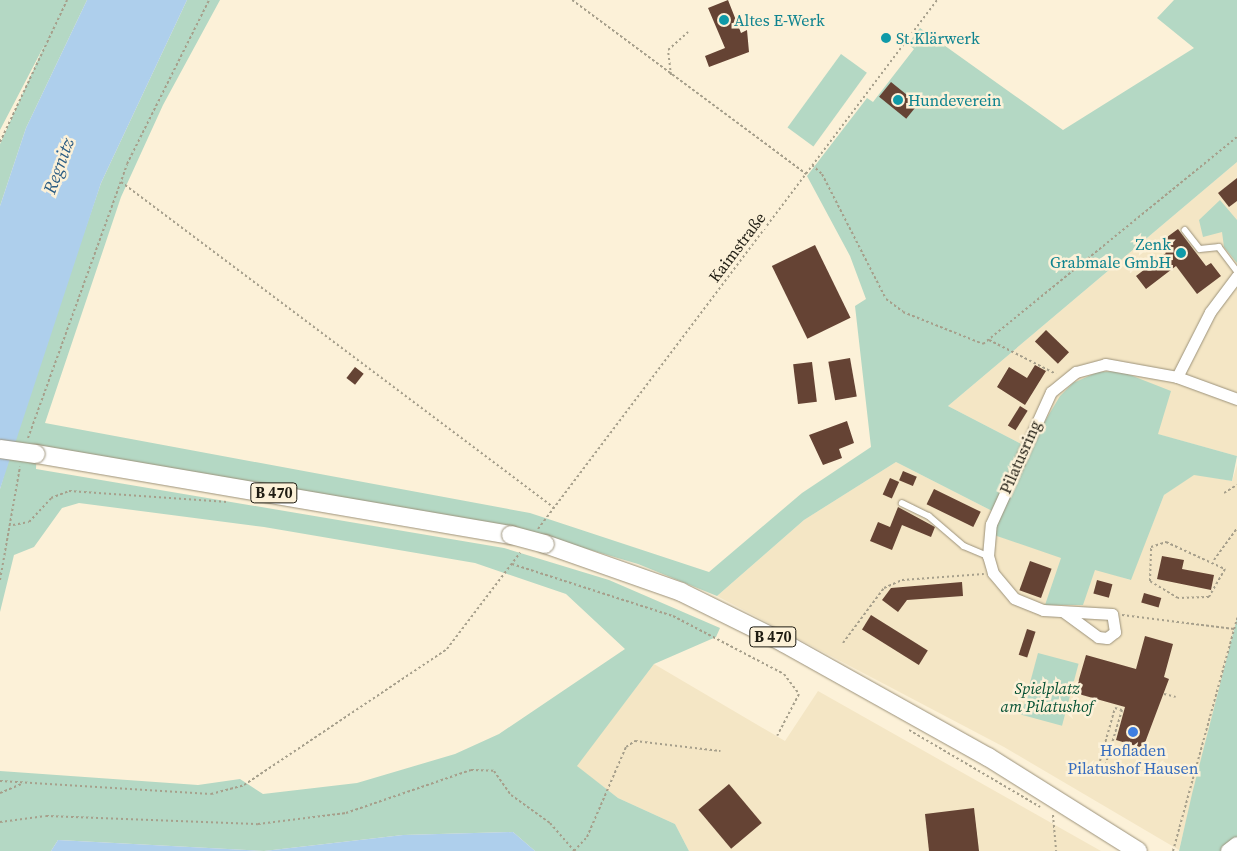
<!DOCTYPE html>
<meta charset="utf-8">
<style>
body{margin:0}
#map{position:relative;width:1237px;height:851px;overflow:hidden;background:#fcf1d8;font-family:"Source Serif 4",serif}
div>[style]{position:absolute}
.built>*{inset:0;background:#f4e6c5}
.green>*{inset:0;background:#b4d8c4;transform-origin:0 0}
.water>*{inset:0;background:#aecfec}
.building>*{inset:0;background:#654334;transform-origin:0 0}
.path>*{height:2px;margin-top:-1px;transform-origin:0;background:repeating-linear-gradient(90deg,#a69f8b 0 2.5px,transparent 0 5px)}
.roads{filter:drop-shadow(0 0 1px #9c927a) drop-shadow(0 0 1px #9c927a)}
.service>*{height:5.5px;margin:-2.75px;padding:0 2.75px;transform-origin:2.75px;border-radius:2.75px;background:#fff}
.minor>*{height:11px;margin:-5.5px;padding:0 5.5px;transform-origin:5.5px;border-radius:5.5px;background:#fff}
.tertiary>*{height:14px;margin:-7px;padding:0 7px;transform-origin:7px;border-radius:7px;background:#fff}
.primary>*{height:18px;margin:-9px;padding:0 9px;transform-origin:9px;border-radius:9px;background:#fff}
.bridges{filter:drop-shadow(0 0 1px #9c927a) drop-shadow(0 0 1px #9c927a)}
.primary-bridge>*{height:18px;margin:-9px;padding:0 9px;transform-origin:9px;border-radius:9px;background:#fff}
.dots>*{width:14px;height:14px;translate:-50% -50%;box-sizing:border-box;border:2px solid #fcf1d8;border-radius:50%}
span{translate:-50% -50%;white-space:nowrap;text-align:center;line-height:1.15;-webkit-text-stroke:5px #fcf1d8;paint-order:stroke}
.shield-label span{padding:1px 4px;background:#fcf1d8;border:1px solid;border-radius:4px;-webkit-text-stroke-width:0}
.shield-label{font-size:15px;color:#1f1c12;font-weight:700}
.culture-label{font-size:16px;color:#0d838f}
.left{translate:0 -50%;text-align:left}
.right{translate:-100% -50%;text-align:right}
.street-label{font-size:16px;color:#1f1c12}
.park-label{font-size:16px;color:#045134;font-style:italic}
.shop-label{font-size:16px;color:#366cbe}
.water-label{font-size:18px;color:#2a5c83;font-style:italic}
</style>
<div id="map">
<div class="built">
<div style="clip-path:polygon(1237px 162px,1237px 456px,1157px 434px,1029px 448px,948px 406px)"></div>
<div style="clip-path:polygon(896px 462px,1000px 515px,992px 534px,1130px 580px,1164px 495px,1194px 474px,1232px 481px,1237px 465px,1237px 618px,1179px 850px,1004px 747px,717px 596px,804px 520px)"></div>
<div style="clip-path:polygon(654px 664px,785px 741px,818px 691px,1101px 851px,689px 851px,675px 824px,618px 798px,576px 766px)"></div>
</div>
<div class="green">
<div style="clip-path:polygon(0 0,87px 0,26px 128px,0 206px,0 144px,45px 44px,0 130px)"></div>
<div style="clip-path:polygon(187px 0,220px 0,163px 105px,121px 197px,45px 423px,530px 513px,709px 572px,802px 493px,871px 447px,855px 306px,866px 299px,850px 256px,807px 176px,867px 98px,873px 102px,914px 49px,908px 44px,920px 28px,1063px 130px,1194px 48px,1157px 18px,1174px 0,1237px 0,1237px 162px,948px 406px,1029px 448px,1060px 396px,1073px 383px,1098px 372px,1120px 371px,1171px 391px,1158px 434px,1237px 456px,1232px 481px,1194px 475px,1164px 495px,1131px 580px,1095px 570px,1083px 605px,1045px 605px,1061px 558px,991px 534px,1000px 515px,896px 462px,804px 520px,717px 596px,638px 564px,516px 528px,37px 445px,36px 469px,504px 548px,609px 580px,720px 628px,716px 637px,654px 664px,577px 766px,618px 798px,675px 824px,689px 851px,535px 851px,513px 832px,403px 835px,264px 851px,58px 840px,51px 851px,0 851px,0 771px,198px 785px,240px 779px,263px 794px,357px 783px,455px 754px,499px 734px,625px 649px,566px 594px,475px 563px,264px 527px,79px 503px,62px 508px,34px 547px,14px 555px,0 612px,0 489px,20px 419px,101px 183px)"></div>
<div style="left:841px;top:54px;width:32px;height:91px;rotate:36deg"></div>
<div style="clip-path:polygon(1220px 200px,1237px 220px,1237px 263px,1224px 247px,1222px 232px,1203px 237px,1199px 220px)"></div>
<div style="clip-path:polygon(1237px 618px,1237px 851px,1179px 851px,1192px 794px)"></div>
<div style="left:1038px;top:653px;width:42px;height:64px;rotate:15deg"></div>
</div>
<div class="water">
<div style="clip-path:polygon(87px 0,187px 0,101px 183px,0 489px,0 206px,26px 128px)"></div>
<div style="clip-path:polygon(513px 832px,535px 851px,51px 851px,58px 840px,264px 851px,403px 835px)"></div>
</div>
<div class="building">
<div style="clip-path:polygon(728px 0,741px 33px,747px 30px,749px 52px,709px 67px,705px 56px,725px 48px,708px 8px)"></div>
<div style="left:891px;top:82px;width:35px;height:19px;rotate:39deg"></div>
<div style="clip-path:polygon(1237px 178px,1237px 201px,1229px 207px,1218px 193px)"></div>
<div style="clip-path:polygon(1178px 229px,1206px 266px,1211px 263px,1221px 276px,1197px 294px,1176px 266px,1146px 289px,1136px 276px,1166px 253px,1159px 243px)"></div>
<div style="left:815px;top:245px;width:81px;height:48px;rotate:64deg"></div>
<div style="left:1046px;top:330px;width:32px;height:16px;rotate:44deg"></div>
<div style="left:850px;top:358px;width:39px;height:22px;rotate:80deg"></div>
<div style="left:812px;top:362px;width:40px;height:19px;rotate:83deg"></div>
<div style="clip-path:polygon(1035px 365px,1046px 371px,1025px 405px,997px 387px,1009px 367px,1027px 378px)"></div>
<div style="left:355px;top:367px;width:11px;height:14px;rotate:38deg"></div>
<div style="left:1020px;top:406px;width:9px;height:23px;rotate:32deg"></div>
<div style="clip-path:polygon(847px 421px,854px 443px,839px 449px,842px 458px,823px 465px,809px 435px)"></div>
<div style="left:903px;top:471px;width:15px;height:10px;rotate:23deg"></div>
<div style="left:890px;top:478px;width:10px;height:18px;rotate:24deg"></div>
<div style="left:934px;top:489px;width:52px;height:17px;rotate:26deg"></div>
<div style="clip-path:polygon(898px 507px,935px 527px,931px 537px,902px 525px,892px 550px,870px 541px,878px 522px,890px 527px)"></div>
<div style="clip-path:polygon(1162px 556px,1184px 560px,1182px 569px,1214px 575px,1211px 590px,1157px 579px)"></div>
<div style="left:1030px;top:561px;width:23px;height:31px;rotate:20deg"></div>
<div style="left:1097px;top:580px;width:16px;height:14px;rotate:15deg"></div>
<div style="clip-path:polygon(962px 582px,963px 596px,907px 600px,898px 612px,882px 600px,891px 588px)"></div>
<div style="left:1144px;top:593px;width:18px;height:10px;rotate:16deg"></div>
<div style="left:871px;top:615px;width:67px;height:17px;rotate:32deg"></div>
<div style="left:1027px;top:629px;width:9px;height:27px;rotate:18deg"></div>
<div style="clip-path:polygon(1145px 636px,1173px 644px,1164px 677px,1169px 679px,1143px 748px,1116px 740px,1125px 707px,1075px 693px,1086px 655px,1136px 669px)"></div>
<div style="left:729px;top:784px;width:51px;height:40px;rotate:50deg"></div>
<div style="clip-path:polygon(974px 808px,979px 851px,929px 851px,925px 814px)"></div>
</div>
<div class="path">
<div style="left:572px;top:0;width:292px;rotate:36.6deg"></div>
<div style="left:671px;top:75px;width:25px;rotate:-97deg"></div>
<div style="left:668px;top:50px;width:27px;rotate:-42deg"></div>
<div style="left:0;top:142px;width:157px;rotate:-64.7deg"></div>
<div style="left:812px;top:165px;width:13px;rotate:42deg"></div>
<div style="left:822px;top:174px;width:140px;rotate:62.9deg"></div>
<div style="left:886px;top:299px;width:21px;rotate:37deg"></div>
<div style="left:903px;top:312px;width:86px;rotate:21.8deg"></div>
<div style="left:983px;top:344px;width:328px;rotate:-39.2deg"></div>
<div style="left:121px;top:182px;width:541px;rotate:36.95deg"></div>
<div style="left:989px;top:340px;width:75px;rotate:26.9deg"></div>
<div style="left:28px;top:438px;width:291px;rotate:-70.1deg"></div>
<div style="left:127px;top:164px;width:183px;rotate:-63.4deg"></div>
<div style="left:1224px;top:493px;width:15px;rotate:-32deg"></div>
<div style="left:13px;top:525px;width:16px;rotate:-11deg"></div>
<div style="left:29px;top:522px;width:33px;rotate:-47deg"></div>
<div style="left:51px;top:498px;width:19px;rotate:-21deg"></div>
<div style="left:69px;top:491px;width:159px;rotate:4deg"></div>
<div style="left:538px;top:529px;width:663px;rotate:-52.97deg"></div>
<div style="left:1166px;top:542px;width:65px;rotate:24.6deg"></div>
<div style="left:1225px;top:569px;width:32px;rotate:120deg"></div>
<div style="left:1209px;top:597px;width:31px;rotate:178deg"></div>
<div style="left:1178px;top:598px;width:33px;rotate:-149deg"></div>
<div style="left:1150px;top:581px;width:34px;rotate:-88deg"></div>
<div style="left:1151px;top:547px;width:16px;rotate:-18deg"></div>
<div style="left:1214px;top:560px;width:39px;rotate:-54deg"></div>
<div style="left:512px;top:564px;width:169px;rotate:17.9deg"></div>
<div style="left:673px;top:616px;width:125px;rotate:27.6deg"></div>
<div style="left:784px;top:674px;width:25px;rotate:53deg"></div>
<div style="left:799px;top:694px;width:47px;rotate:117.6deg"></div>
<div style="left:0;top:580px;width:115px;rotate:-80deg"></div>
<div style="left:1122px;top:615px;width:113px;rotate:7.1deg"></div>
<div style="left:843px;top:643px;width:69px;rotate:-53.3deg"></div>
<div style="left:884px;top:588px;width:20px;rotate:-24deg"></div>
<div style="left:902px;top:580px;width:82px;rotate:-4.2deg"></div>
<div style="left:1164px;top:694px;width:12px;rotate:14deg"></div>
<div style="left:909px;top:730px;width:152px;rotate:30.4deg"></div>
<div style="left:1100px;top:761px;width:55px;rotate:-74.2deg"></div>
<div style="left:1115px;top:708px;width:7px;rotate:16deg"></div>
<div style="left:1122px;top:710px;width:55px;rotate:106.8deg"></div>
<div style="left:0;top:781px;width:211px;rotate:3.5deg"></div>
<div style="left:211px;top:794px;width:34px;rotate:-15deg"></div>
<div style="left:244px;top:785px;width:244px;rotate:-33.8deg"></div>
<div style="left:447px;top:649px;width:121px;rotate:-52.8deg"></div>
<div style="left:0;top:793px;width:25px;rotate:-23deg"></div>
<div style="left:1053px;top:815px;width:36px;rotate:85deg"></div>
<div style="left:0;top:822px;width:46px;rotate:-7.4deg"></div>
<div style="left:46px;top:816px;width:212px;rotate:2.2deg"></div>
<div style="left:258px;top:824px;width:89px;rotate:-7.1deg"></div>
<div style="left:346px;top:813px;width:132px;rotate:-19deg"></div>
<div style="left:471px;top:770px;width:23px;rotate:2deg"></div>
<div style="left:494px;top:771px;width:29px;rotate:55deg"></div>
<div style="left:511px;top:795px;width:48px;rotate:35.7deg"></div>
<div style="left:550px;top:823px;width:37px;rotate:49deg"></div>
<div style="left:574px;top:851px;width:19px;rotate:-47deg"></div>
<div style="left:587px;top:837px;width:98px;rotate:-66.6deg"></div>
<div style="left:626px;top:747px;width:11px;rotate:-34deg"></div>
<div style="left:635px;top:741px;width:86px;rotate:6.7deg"></div>
<div style="left:1173px;top:851px;width:242px;rotate:-74.6deg"></div>
</div>
<div class="roads">
<div class="service">
<div style="left:1185px;top:230px;width:24px;rotate:52deg"></div>
<div style="left:1200px;top:249px;width:19px;rotate:-6deg"></div>
<div style="left:1219px;top:247px;width:30px;rotate:53deg"></div>
<div style="left:902px;top:503px;width:30px;rotate:26deg"></div>
<div style="left:929px;top:516px;width:46px;rotate:40.6deg"></div>
<div style="left:964px;top:546px;width:26px;rotate:23deg"></div>
</div>
<div class="minor">
<div style="left:1177px;top:377px;width:73px;rotate:-63.1deg"></div>
<div style="left:1210px;top:312px;width:45px;rotate:-53.1deg"></div>
<div style="left:1064px;top:612px;width:42px;rotate:36.3deg"></div>
<div style="left:1098px;top:637px;width:9px;rotate:6deg"></div>
<div style="left:1107px;top:638px;width:10px;rotate:-37deg"></div>
<div style="left:1115px;top:632px;width:18px;rotate:-99deg"></div>
<div style="left:1112px;top:614px;width:69px;rotate:-176.7deg"></div>
<div style="left:1043px;top:610px;width:31px;rotate:-158deg"></div>
<div style="left:1014px;top:598px;width:33px;rotate:-130deg"></div>
<div style="left:993px;top:573px;width:18px;rotate:-106deg"></div>
<div style="left:988px;top:556px;width:32px;rotate:-85deg"></div>
<div style="left:991px;top:524px;width:145px;rotate:-65.6deg"></div>
<div style="left:1051px;top:392px;width:32px;rotate:-39deg"></div>
<div style="left:1076px;top:372px;width:30px;rotate:-15deg"></div>
<div style="left:1105px;top:364px;width:73px;rotate:10.2deg"></div>
<div style="left:1177px;top:377px;width:64px;rotate:20.1deg"></div>
</div>
<div class="tertiary">
<div style="left:1228px;top:851px;width:11px;rotate:-38deg"></div>
</div>
<div class="primary">
<div style="left:36px;top:454px;width:482px;rotate:9.7deg"></div>
<div style="left:545px;top:544px;width:144px;rotate:19.4deg"></div>
<div style="left:681px;top:592px;width:115px;rotate:26.3deg"></div>
<div style="left:784px;top:643px;width:234px;rotate:29.2deg"></div>
<div style="left:988px;top:757px;width:177px;rotate:32.1deg"></div>
</div>
</div>
<div class="bridges">
<div class="primary-bridge">
<div style="left:0;top:449px;width:36px;rotate:8deg"></div>
<div style="left:511px;top:535px;width:35px;rotate:15deg"></div>
</div>
</div>
<div class="dots">
<div style="left:724px;top:20px;background:#0f9aa8"></div>
<div style="left:886px;top:38px;background:#0f9aa8"></div>
<div style="left:898px;top:100px;background:#0f9aa8"></div>
<div style="left:1181px;top:253px;background:#0f9aa8"></div>
<div style="left:1133px;top:732px;background:#3f7fe0"></div>
</div>
<div class="shield-label">
<span style="left:274px;top:493px">B 470</span>
<span style="left:773px;top:637px">B 470</span>
</div>
<div class="culture-label">
<span class="left" style="left:734px;top:20px">Altes E-Werk</span>
<span class="left" style="left:896px;top:38px">St.Klärwerk</span>
<span class="left" style="left:908px;top:100px">Hundeverein</span>
<span class="right" style="left:1171px;top:253px">Zenk<br>Grabmale GmbH</span>
</div>
<div class="street-label">
<span style="left:737px;top:247px;rotate:-53deg">Kaimstraße</span>
<span style="left:1020px;top:457px;rotate:-66deg">Pilatusring</span>
</div>
<div class="park-label">
<span style="left:1047px;top:697px">Spielplatz<br>am Pilatushof</span>
</div>
<div class="shop-label">
<span style="left:1133px;top:759px">Hofladen<br>Pilatushof Hausen</span>
</div>
<div class="water-label">
<span style="left:59px;top:166px;rotate:-70deg">Regnitz</span>
</div>
</div>
